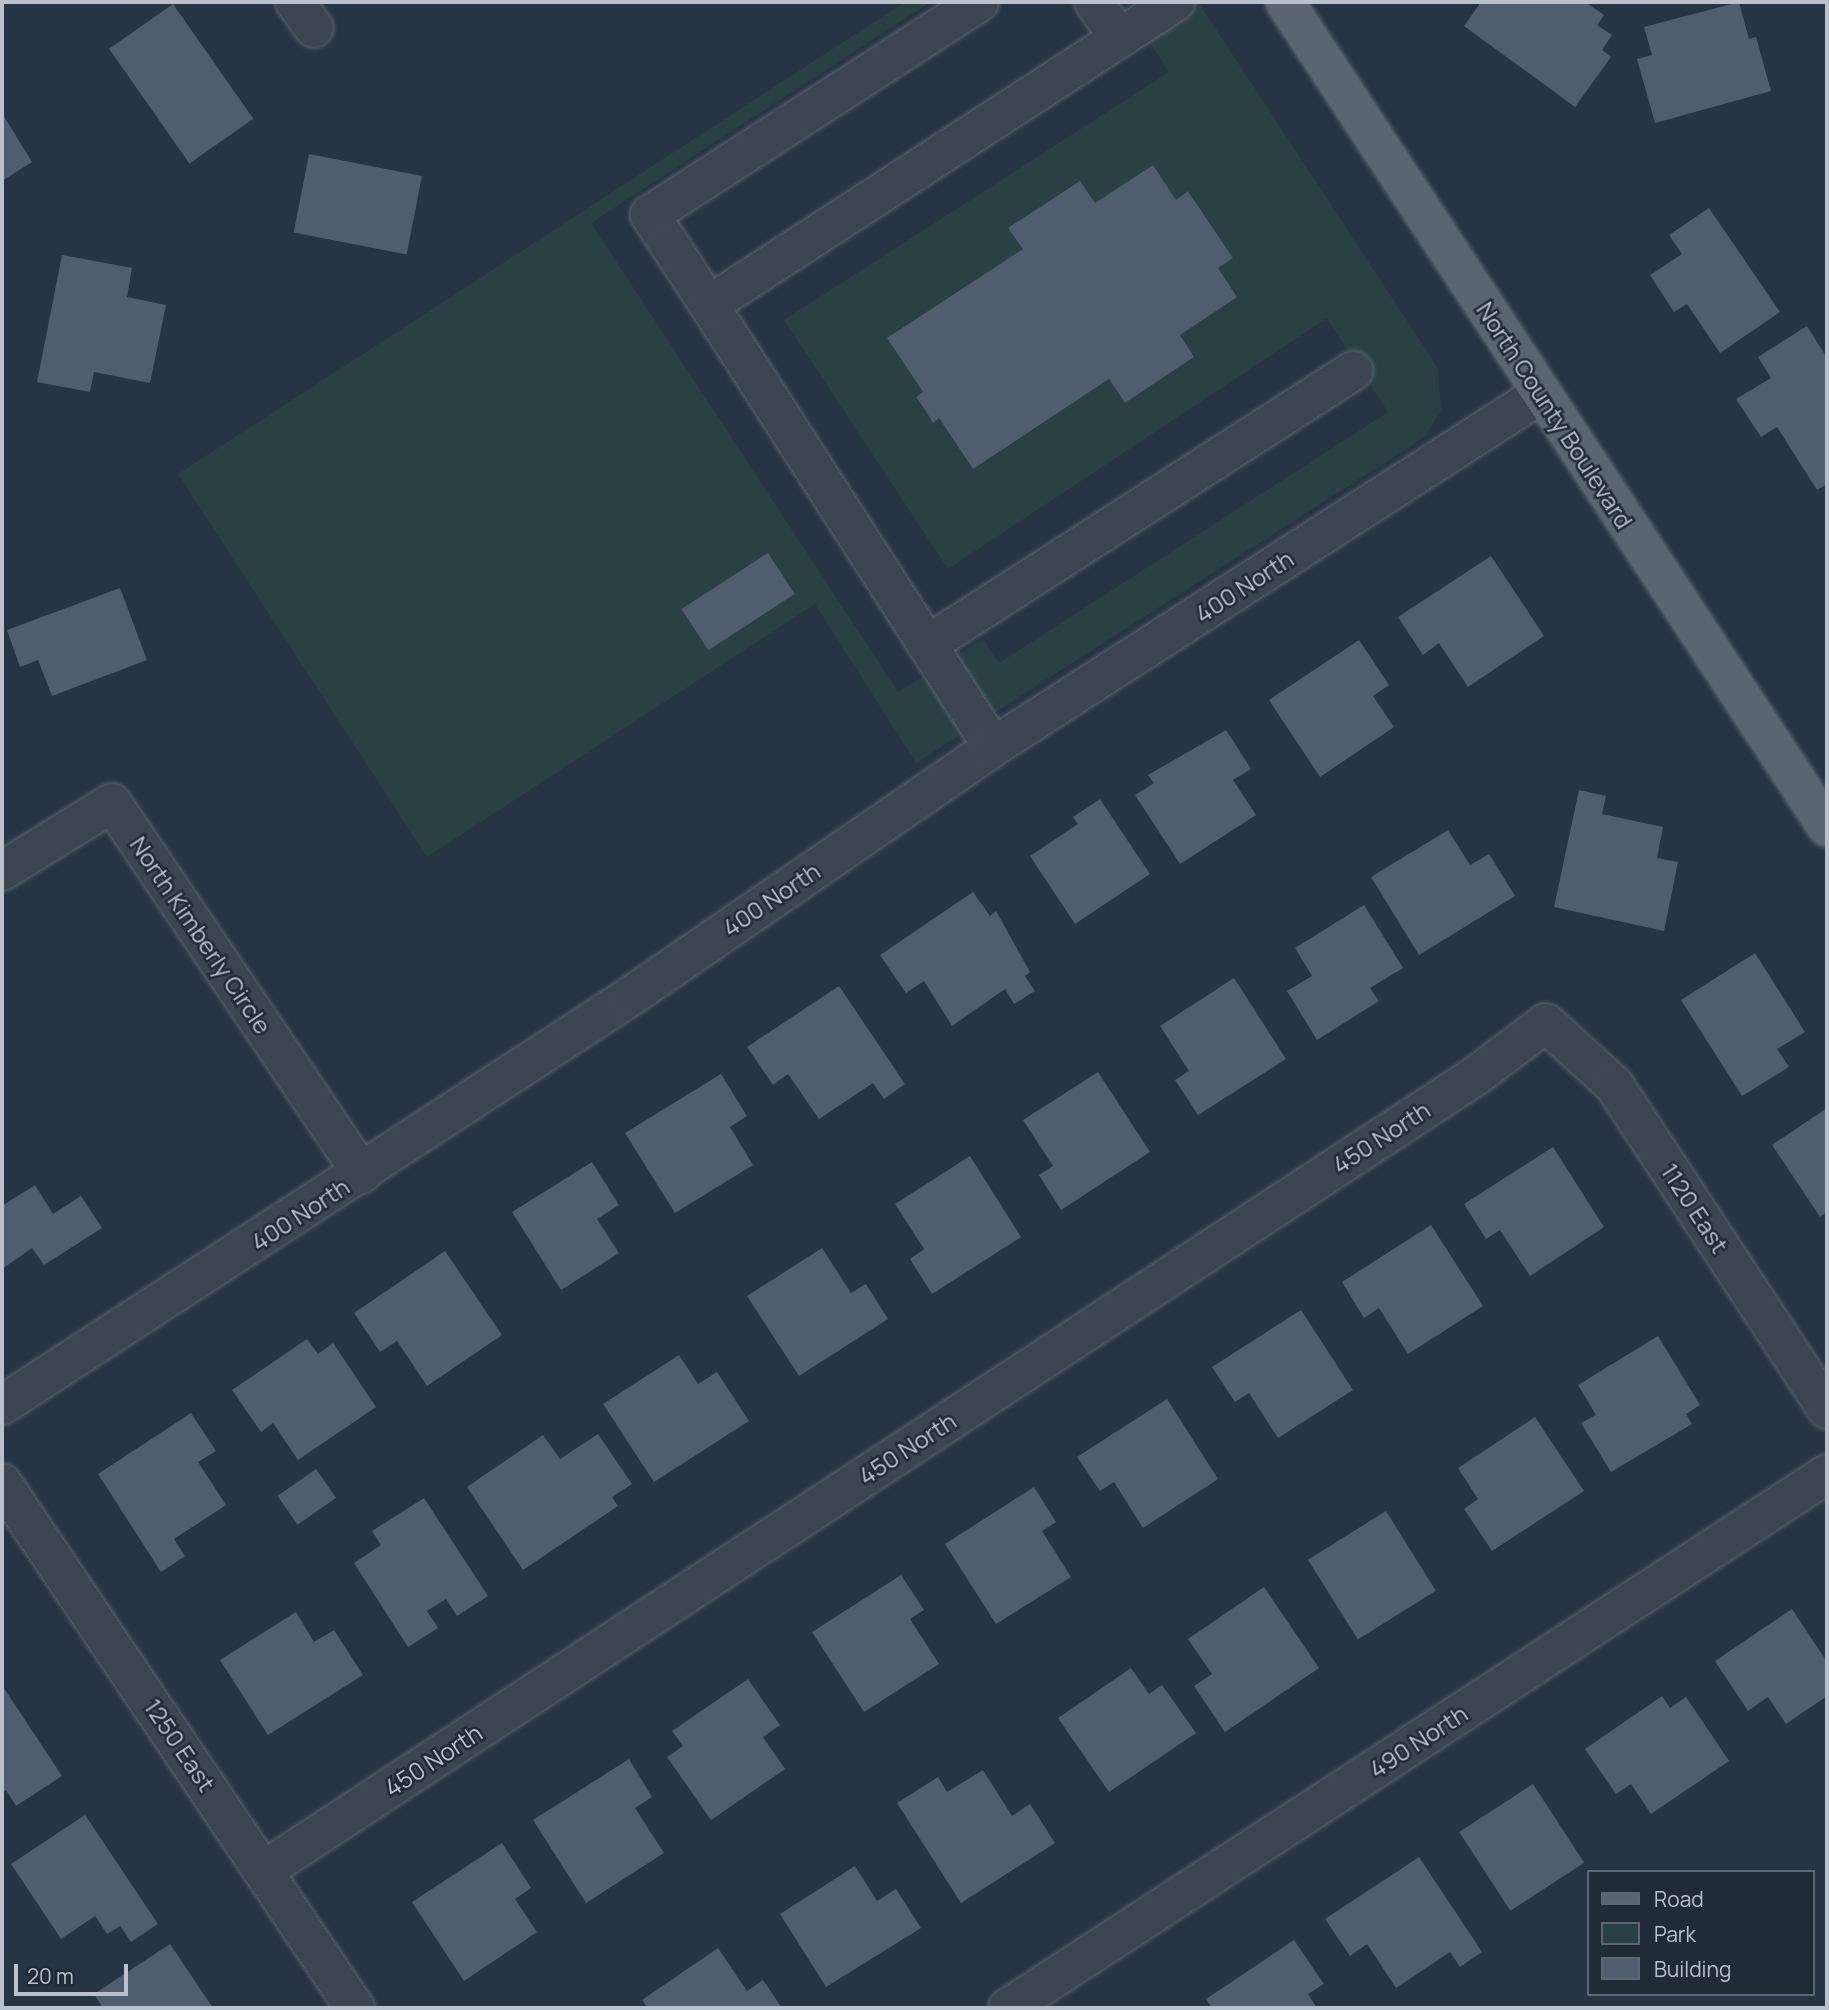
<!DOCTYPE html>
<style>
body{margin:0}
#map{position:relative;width:1829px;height:2010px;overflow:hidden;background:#273443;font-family:Manrope,sans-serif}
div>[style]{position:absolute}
.green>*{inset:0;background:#294144}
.building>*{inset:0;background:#505d6e;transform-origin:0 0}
.roads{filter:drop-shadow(0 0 2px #5a6470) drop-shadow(0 0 2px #5a6470)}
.minor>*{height:38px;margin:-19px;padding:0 19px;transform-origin:19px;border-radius:19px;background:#3c4652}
.major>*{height:38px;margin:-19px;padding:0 19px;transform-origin:19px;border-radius:19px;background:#5a6572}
span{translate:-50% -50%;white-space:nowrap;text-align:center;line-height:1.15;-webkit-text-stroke:5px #202b38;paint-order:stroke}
.street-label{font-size:24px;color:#b9c1cc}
.frame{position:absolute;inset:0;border:4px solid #b9c1cc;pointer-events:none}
.legend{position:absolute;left:1587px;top:1870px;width:228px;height:126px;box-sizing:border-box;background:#202b38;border:2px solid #5d6773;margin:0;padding:9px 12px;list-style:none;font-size:21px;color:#b9c1cc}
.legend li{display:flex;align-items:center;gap:14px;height:35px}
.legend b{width:35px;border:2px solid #5d6773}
.scale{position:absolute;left:14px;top:1964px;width:114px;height:32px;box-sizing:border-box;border:4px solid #b9c1cc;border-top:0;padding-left:9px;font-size:21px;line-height:24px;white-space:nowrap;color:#b9c1cc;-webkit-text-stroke:5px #202b38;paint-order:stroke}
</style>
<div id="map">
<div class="green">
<div style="clip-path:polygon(evenodd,905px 2px,931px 2px,591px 223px,898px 692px,983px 639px,999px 663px,1388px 412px,1327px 318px,948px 569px,784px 320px,1169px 72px,1124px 2px,1198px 2px,1438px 368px,1441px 410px,1425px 437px,916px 763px,815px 604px,427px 857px,178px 474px,905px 2px,1153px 165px,1176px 200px,1189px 191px,1233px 258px,1218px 268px,1180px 335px,1194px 357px,1125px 403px,1109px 379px,973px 469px,939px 418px,933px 422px,925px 410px,916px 397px,923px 392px,888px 338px,1023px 249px,1009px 228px,1080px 181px,1095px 203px,1153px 165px)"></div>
</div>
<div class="building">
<div style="clip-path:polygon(1481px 2px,1585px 2px,1604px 15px,1597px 25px,1612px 35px,1602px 50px,1611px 57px,1575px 107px,1464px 26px)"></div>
<div style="clip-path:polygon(1739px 2px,1749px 39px,1756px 37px,1771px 91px,1655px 123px,1637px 59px,1652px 55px,1644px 27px)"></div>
<div style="left:173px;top:4px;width:140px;height:78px;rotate:55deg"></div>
<div style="clip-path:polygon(2px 113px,32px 162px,2px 181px)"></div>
<div style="left:309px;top:154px;width:115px;height:80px;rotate:11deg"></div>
<div style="clip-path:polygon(1153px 165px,1176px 200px,1188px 191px,1233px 258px,1218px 268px,1237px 297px,1180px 335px,1194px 357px,1125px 403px,1109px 379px,973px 469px,939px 418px,933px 423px,925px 410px,916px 397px,923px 392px,887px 338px,1023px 249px,1008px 228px,1080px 181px,1095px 203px)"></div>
<div style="clip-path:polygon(1709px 208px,1780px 312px,1720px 353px,1687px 304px,1674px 312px,1650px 275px,1682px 254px,1669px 235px)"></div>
<div style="clip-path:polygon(62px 255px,132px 268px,127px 297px,166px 305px,150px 383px,94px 372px,90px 392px,37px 382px)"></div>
<div style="clip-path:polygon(1807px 326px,1827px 358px,1827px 484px,1817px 490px,1777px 427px,1761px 437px,1736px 399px,1771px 378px,1758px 357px)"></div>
<div style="left:768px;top:553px;width:49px;height:103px;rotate:57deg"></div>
<div style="clip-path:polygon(1491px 556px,1544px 636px,1468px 687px,1439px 643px,1423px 655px,1398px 617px)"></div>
<div style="clip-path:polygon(120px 588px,147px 660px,52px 696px,38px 660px,20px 667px,7px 630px)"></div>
<div style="clip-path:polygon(1359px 640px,1389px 685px,1373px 696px,1394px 727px,1320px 777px,1269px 700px)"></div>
<div style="clip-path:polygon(1226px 730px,1251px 769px,1233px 780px,1256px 815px,1180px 864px,1135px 795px,1154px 783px,1148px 775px)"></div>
<div style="clip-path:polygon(1579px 790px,1606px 796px,1602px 814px,1663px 827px,1657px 858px,1678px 862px,1664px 931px,1554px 907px)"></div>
<div style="clip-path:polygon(1100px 799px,1150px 874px,1075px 924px,1030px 856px,1078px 824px,1073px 817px)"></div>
<div style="clip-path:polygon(1448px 830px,1470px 865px,1489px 854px,1515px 896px,1419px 955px,1371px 877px)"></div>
<div style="clip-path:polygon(973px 892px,990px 916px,996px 911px,1030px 972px,1025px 976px,1035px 991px,1014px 1004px,1005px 989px,952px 1026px,924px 981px,906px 993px,880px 955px)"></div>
<div style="clip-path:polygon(1364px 905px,1403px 968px,1370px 988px,1379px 1001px,1317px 1040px,1287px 991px,1312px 976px,1295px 948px)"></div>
<div style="clip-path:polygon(1755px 953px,1805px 1032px,1777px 1049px,1789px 1067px,1742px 1096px,1681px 1000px)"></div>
<div style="clip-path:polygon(1234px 978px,1286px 1059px,1198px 1115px,1175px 1080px,1189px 1071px,1160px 1026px)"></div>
<div style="clip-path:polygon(839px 986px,905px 1084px,884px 1099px,873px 1083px,819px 1119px,788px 1074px,773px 1085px,747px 1047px)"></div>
<div style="clip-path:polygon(1098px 1072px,1150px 1152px,1061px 1210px,1039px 1175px,1053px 1166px,1023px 1120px)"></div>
<div style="clip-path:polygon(721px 1074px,747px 1116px,730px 1127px,753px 1165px,675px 1213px,625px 1133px)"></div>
<div style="clip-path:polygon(1827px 1108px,1827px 1212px,1820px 1217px,1772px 1145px)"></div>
<div style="clip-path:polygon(1553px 1147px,1604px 1227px,1530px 1276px,1500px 1230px,1486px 1239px,1464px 1204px)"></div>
<div style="clip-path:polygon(970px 1156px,1021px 1237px,932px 1294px,910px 1259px,924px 1249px,895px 1204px)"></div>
<div style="clip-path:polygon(592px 1162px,619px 1205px,597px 1219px,619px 1253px,561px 1290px,512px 1212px)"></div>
<div style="clip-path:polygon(35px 1185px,53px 1214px,81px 1196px,102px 1228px,44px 1265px,32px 1248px,2px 1269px,2px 1206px)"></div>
<div style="clip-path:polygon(1431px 1225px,1483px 1306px,1408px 1354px,1379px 1308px,1364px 1318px,1342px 1282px)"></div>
<div style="clip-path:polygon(822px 1248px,851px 1293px,866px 1284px,888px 1319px,799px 1376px,747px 1296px)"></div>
<div style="clip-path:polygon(445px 1251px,502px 1335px,427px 1386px,397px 1341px,380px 1352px,354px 1313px)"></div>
<div style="clip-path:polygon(1301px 1310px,1353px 1390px,1278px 1438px,1249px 1393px,1235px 1402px,1212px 1367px)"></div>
<div style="clip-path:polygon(1658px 1336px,1700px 1405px,1686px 1414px,1692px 1424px,1611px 1472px,1581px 1423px,1596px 1415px,1578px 1385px)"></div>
<div style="clip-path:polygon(307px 1339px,318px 1354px,333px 1343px,376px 1407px,298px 1460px,273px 1423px,261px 1432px,232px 1390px)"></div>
<div style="clip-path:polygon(679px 1355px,698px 1384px,717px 1372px,749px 1421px,654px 1482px,603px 1404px)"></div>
<div style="clip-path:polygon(1167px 1399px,1218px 1479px,1143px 1528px,1114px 1482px,1100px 1491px,1077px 1457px)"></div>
<div style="clip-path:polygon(191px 1413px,216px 1451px,198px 1462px,226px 1505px,174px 1539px,185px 1556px,161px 1572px,98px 1474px)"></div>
<div style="clip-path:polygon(1535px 1417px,1584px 1491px,1492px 1551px,1464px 1509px,1478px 1499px,1458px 1468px)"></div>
<div style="clip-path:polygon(598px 1434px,632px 1484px,612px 1497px,618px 1506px,523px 1570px,467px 1487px,543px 1435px,560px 1459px)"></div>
<div style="left:316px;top:1469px;width:35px;height:47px;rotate:55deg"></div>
<div style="clip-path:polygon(1034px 1487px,1056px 1522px,1042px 1531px,1071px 1577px,996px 1624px,945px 1544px)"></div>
<div style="clip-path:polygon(424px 1498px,488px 1596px,457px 1616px,446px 1599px,427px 1611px,438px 1628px,408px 1647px,354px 1563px,381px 1545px,372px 1531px)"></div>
<div style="left:1386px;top:1511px;width:94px;height:92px;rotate:58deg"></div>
<div style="clip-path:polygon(901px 1575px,924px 1610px,910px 1619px,939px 1664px,864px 1712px,812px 1632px)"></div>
<div style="clip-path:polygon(1264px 1587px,1319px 1668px,1225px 1732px,1194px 1686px,1212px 1674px,1188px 1639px)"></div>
<div style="clip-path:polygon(1792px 1609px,1827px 1662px,1827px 1696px,1786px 1724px,1768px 1697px,1748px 1711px,1715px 1661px)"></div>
<div style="clip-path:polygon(296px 1612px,314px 1642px,334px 1630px,363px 1675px,268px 1735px,220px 1660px)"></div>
<div style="clip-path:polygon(1131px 1668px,1149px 1694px,1162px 1685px,1196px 1733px,1109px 1792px,1058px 1718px)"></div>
<div style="clip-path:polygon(748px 1679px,780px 1725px,763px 1737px,785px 1769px,711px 1820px,667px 1757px,683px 1746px,672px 1731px)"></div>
<div style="clip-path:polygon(2px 1685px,62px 1776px,16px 1806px,6px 1790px,2px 1793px)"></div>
<div style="clip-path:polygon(1662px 1696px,1670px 1708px,1686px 1697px,1729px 1761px,1651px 1814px,1631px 1784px,1616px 1794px,1585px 1749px)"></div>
<div style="clip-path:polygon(629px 1759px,652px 1797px,635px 1808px,664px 1853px,586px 1903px,533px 1820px)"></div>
<div style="clip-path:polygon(983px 1770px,1012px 1816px,1030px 1804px,1055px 1843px,961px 1903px,897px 1803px,938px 1777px,947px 1792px)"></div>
<div style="left:1533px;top:1784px;width:94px;height:88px;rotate:57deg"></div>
<div style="clip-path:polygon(85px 1815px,158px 1924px,131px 1942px,120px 1926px,107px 1934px,95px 1916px,61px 1939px,11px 1864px)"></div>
<div style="clip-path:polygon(502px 1843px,531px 1888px,515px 1899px,537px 1932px,464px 1981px,412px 1902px)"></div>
<div style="clip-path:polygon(1419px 1857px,1482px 1952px,1460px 1967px,1450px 1952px,1396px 1988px,1367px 1944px,1350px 1956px,1325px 1919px)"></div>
<div style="clip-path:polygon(855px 1866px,877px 1901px,896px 1889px,921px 1928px,826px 1987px,780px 1914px)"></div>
<div style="clip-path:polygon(1294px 1940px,1324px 1984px,1308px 1994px,1317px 2008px,1212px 2008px,1206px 1999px)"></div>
<div style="clip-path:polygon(170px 1944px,213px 2008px,103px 2008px,94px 1994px)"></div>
<div style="clip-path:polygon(718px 1948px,747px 1991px,763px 1980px,782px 2008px,648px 2008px,642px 2000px)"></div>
</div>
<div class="roads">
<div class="minor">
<div style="left:295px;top:2px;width:32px;rotate:54deg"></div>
<div style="left:1094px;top:2px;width:44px;rotate:55.2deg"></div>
<div style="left:709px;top:305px;width:108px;rotate:-123.2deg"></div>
<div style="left:650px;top:215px;width:392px;rotate:-32.9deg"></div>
<div style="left:927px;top:645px;width:507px;rotate:-32.75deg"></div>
<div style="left:993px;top:747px;width:525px;rotate:-122.72deg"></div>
<div style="left:709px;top:305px;width:556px;rotate:-33.03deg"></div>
<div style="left:2px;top:871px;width:129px;rotate:-31.7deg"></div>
<div style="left:112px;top:803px;width:447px;rotate:56deg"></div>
<div style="left:2px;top:1405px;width:750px;rotate:-33.03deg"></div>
<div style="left:631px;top:996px;width:439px;rotate:-34.5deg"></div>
<div style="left:993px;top:747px;width:652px;rotate:-32.79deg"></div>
<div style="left:2px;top:1483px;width:633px;rotate:56.08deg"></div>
<div style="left:266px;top:1869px;width:1448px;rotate:-33.25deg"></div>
<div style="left:1477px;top:1075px;width:86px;rotate:-37deg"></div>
<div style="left:1546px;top:1023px;width:92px;rotate:42.4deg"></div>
<div style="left:1614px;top:1085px;width:388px;rotate:56.7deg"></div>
<div style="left:1008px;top:2008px;width:978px;rotate:-33.1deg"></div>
</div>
<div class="major">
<div style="left:1285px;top:2px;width:987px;rotate:56.7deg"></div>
</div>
</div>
<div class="street-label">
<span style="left:1555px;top:415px;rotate:57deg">North County Boulevard</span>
<span style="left:1244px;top:586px;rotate:-33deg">400 North</span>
<span style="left:771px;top:899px;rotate:-34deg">400 North</span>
<span style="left:201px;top:935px;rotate:56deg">North Kimberly Circle</span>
<span style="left:1381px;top:1137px;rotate:-33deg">450 North</span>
<span style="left:1695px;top:1208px;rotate:57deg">1120 East</span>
<span style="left:300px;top:1214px;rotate:-33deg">400 North</span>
<span style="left:907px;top:1448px;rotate:-33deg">450 North</span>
<span style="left:1418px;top:1741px;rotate:-33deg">490 North</span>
<span style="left:180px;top:1745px;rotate:56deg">1250 East</span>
<span style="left:433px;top:1760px;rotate:-33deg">450 North</span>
</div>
<div class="frame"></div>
<ul class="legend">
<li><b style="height:9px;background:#5a6572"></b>Road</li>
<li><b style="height:19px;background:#294144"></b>Park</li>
<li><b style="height:19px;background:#505d6e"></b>Building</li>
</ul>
<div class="scale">20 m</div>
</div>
